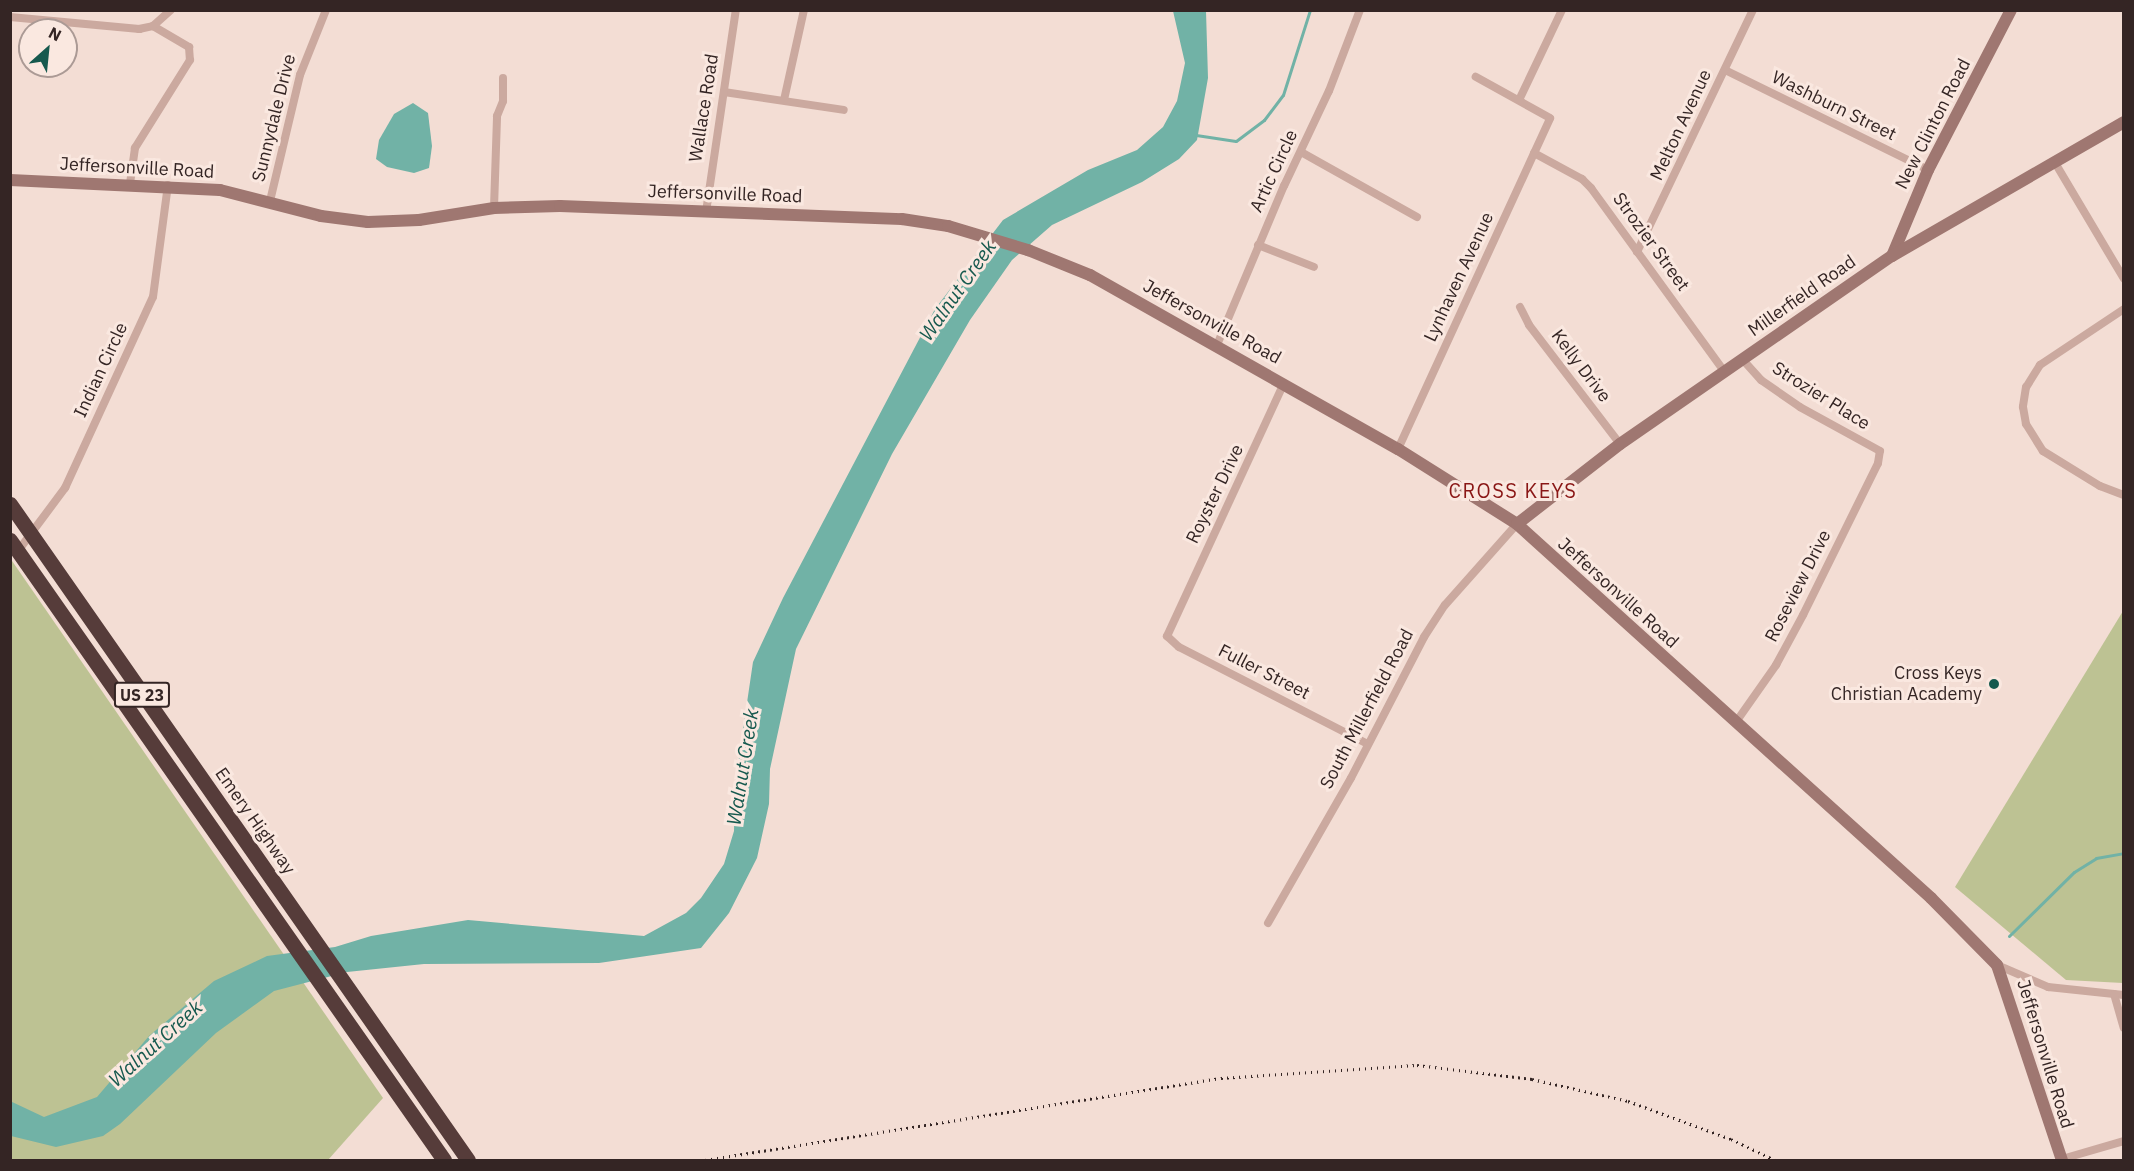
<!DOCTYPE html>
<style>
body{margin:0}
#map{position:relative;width:2134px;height:1171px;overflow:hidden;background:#f3ddd4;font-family:"IBM Plex Sans",sans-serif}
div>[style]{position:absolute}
.green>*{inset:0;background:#bdc293}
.water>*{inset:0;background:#71b2a6}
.stream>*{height:3px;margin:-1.5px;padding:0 1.5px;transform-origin:1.5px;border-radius:1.5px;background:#71b2a6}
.street>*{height:8px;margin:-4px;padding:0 4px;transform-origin:4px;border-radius:4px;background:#cba99f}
.secondary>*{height:12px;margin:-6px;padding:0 6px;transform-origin:6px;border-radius:6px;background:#9f7771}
.highway>*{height:15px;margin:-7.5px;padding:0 7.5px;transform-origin:7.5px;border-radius:7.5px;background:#563c3a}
.rail>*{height:3px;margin-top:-1.5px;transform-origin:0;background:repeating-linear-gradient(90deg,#342524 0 1.5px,transparent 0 6px)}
.dots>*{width:16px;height:16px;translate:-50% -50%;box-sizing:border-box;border:3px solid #fae8e0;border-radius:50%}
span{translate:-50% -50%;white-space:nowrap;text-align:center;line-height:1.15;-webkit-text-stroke:6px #fae8e0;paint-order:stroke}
.shield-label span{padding:2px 4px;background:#fae8e0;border:2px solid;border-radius:4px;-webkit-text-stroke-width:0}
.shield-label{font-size:16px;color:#342524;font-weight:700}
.street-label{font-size:18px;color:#342524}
.poi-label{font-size:18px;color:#342524}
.right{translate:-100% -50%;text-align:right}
.water-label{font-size:20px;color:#16594e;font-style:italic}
.neighbourhood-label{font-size:20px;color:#8a1716;letter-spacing:1.5px}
.frame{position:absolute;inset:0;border:12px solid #342524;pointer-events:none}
.north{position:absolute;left:18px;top:18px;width:60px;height:60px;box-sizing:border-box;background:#fae8e0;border:2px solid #ab9a95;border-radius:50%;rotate:27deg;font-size:16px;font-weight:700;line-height:24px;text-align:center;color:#342524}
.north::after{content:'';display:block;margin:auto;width:21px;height:27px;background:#16594e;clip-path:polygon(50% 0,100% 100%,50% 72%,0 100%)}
</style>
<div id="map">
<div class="green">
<div style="clip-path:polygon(10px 558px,383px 1098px,328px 1160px,11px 1160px)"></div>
<div style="clip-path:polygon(2123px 611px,2123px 983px,2066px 980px,1955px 887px)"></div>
</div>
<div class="water">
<div style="clip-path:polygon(1173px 11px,1206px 11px,1208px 78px,1197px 140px,1179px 159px,1142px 182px,1052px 225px,1012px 260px,970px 320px,892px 454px,796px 649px,770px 769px,769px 804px,757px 858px,729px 913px,701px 948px,599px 963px,424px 964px,347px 972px,274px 991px,216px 1033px,120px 1124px,103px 1136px,56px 1147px,11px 1136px,10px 1101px,44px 1117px,97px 1097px,149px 1036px,214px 981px,267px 956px,335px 947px,371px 936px,468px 920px,644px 936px,686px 913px,701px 898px,724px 864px,734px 831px,735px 784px,753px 662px,783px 598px,935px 309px,1003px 220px,1088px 170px,1137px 150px,1163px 127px,1177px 101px,1185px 63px)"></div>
<div style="clip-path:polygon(413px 103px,428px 113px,432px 146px,429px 168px,414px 173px,387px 167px,376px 159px,379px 140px,394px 114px)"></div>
</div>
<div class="stream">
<div style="left:1196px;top:135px;width:40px;rotate:8.5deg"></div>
<div style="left:1236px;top:141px;width:35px;rotate:-37deg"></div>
<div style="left:1264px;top:120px;width:31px;rotate:-53deg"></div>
<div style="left:1283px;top:95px;width:89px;rotate:-72.4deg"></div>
<div style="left:2009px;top:936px;width:91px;rotate:-44.6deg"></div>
<div style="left:2074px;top:872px;width:26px;rotate:-32deg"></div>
<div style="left:2096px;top:858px;width:28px;rotate:-10deg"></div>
</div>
<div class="street">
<div style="left:10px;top:17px;width:130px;rotate:5.3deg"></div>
<div style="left:139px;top:29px;width:14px;rotate:-12deg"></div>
<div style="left:153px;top:26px;width:42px;rotate:30.3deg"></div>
<div style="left:189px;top:47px;width:13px;rotate:86deg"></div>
<div style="left:190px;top:60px;width:104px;rotate:122deg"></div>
<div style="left:135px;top:148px;width:36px;rotate:98deg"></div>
<div style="left:153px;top:26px;width:24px;rotate:-42deg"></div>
<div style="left:1725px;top:70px;width:226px;rotate:26.2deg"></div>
<div style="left:724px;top:92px;width:121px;rotate:8.5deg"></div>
<div style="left:1520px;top:98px;width:98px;rotate:-64.5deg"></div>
<div style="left:784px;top:100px;width:92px;rotate:-77.5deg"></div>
<div style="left:1301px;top:152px;width:133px;rotate:29.3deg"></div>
<div style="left:1534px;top:153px;width:55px;rotate:28.4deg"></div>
<div style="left:1582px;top:179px;width:13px;rotate:45deg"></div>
<div style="left:1591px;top:188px;width:226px;rotate:54deg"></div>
<div style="left:2054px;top:161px;width:137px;rotate:59.3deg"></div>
<div style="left:270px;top:201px;width:130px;rotate:-76.6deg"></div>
<div style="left:300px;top:75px;width:70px;rotate:-68.2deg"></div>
<div style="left:494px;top:208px;width:92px;rotate:-88.1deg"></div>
<div style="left:497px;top:116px;width:16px;rotate:-68deg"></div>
<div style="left:503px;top:101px;width:23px;rotate:-90deg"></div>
<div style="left:706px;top:212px;width:204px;rotate:-81.6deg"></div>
<div style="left:1258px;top:245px;width:60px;rotate:21.4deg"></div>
<div style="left:1637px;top:252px;width:268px;rotate:-64.4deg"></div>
<div style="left:1520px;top:307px;width:20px;rotate:63deg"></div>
<div style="left:1529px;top:325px;width:150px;rotate:52.6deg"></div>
<div style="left:2124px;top:309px;width:101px;rotate:146.3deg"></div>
<div style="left:2040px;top:365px;width:26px;rotate:122deg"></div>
<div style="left:2026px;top:387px;width:20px;rotate:99deg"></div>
<div style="left:2023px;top:407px;width:17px;rotate:80deg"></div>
<div style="left:2026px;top:424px;width:32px;rotate:58deg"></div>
<div style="left:2043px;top:451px;width:67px;rotate:31.6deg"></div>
<div style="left:2100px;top:486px;width:26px;rotate:21deg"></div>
<div style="left:1217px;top:345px;width:173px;rotate:-67.2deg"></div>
<div style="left:1284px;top:186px;width:105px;rotate:-64.7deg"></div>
<div style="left:1329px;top:91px;width:87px;rotate:-69.1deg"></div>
<div style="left:1284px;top:383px;width:279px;rotate:114.8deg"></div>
<div style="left:1167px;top:636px;width:16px;rotate:43deg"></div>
<div style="left:1179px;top:647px;width:210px;rotate:27.2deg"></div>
<div style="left:1398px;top:449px;width:364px;rotate:-65.3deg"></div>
<div style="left:1550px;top:118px;width:85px;rotate:-151deg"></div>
<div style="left:18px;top:551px;width:79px;rotate:-53.3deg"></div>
<div style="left:65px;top:488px;width:210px;rotate:-65.3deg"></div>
<div style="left:153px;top:297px;width:113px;rotate:-82.4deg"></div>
<div style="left:1736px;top:722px;width:70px;rotate:-54.9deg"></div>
<div style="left:1776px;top:665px;width:57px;rotate:-61.6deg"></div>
<div style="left:1803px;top:615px;width:169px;rotate:-63.7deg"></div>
<div style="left:1878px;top:463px;width:12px;rotate:-81deg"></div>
<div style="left:1880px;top:451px;width:91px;rotate:-151.2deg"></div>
<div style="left:1800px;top:407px;width:47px;rotate:-145.3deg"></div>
<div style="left:1761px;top:380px;width:28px;rotate:-132deg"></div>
<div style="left:1268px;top:923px;width:167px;rotate:-60.2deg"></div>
<div style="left:1351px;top:778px;width:159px;rotate:-62.6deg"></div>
<div style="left:1424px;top:637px;width:38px;rotate:-57deg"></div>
<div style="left:1445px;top:605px;width:108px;rotate:-48.4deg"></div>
<div style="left:1997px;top:965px;width:56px;rotate:23.3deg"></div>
<div style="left:2048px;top:987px;width:76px;rotate:6deg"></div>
<div style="left:2114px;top:994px;width:35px;rotate:74deg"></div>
<div style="left:2062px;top:1159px;width:65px;rotate:-16.2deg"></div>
</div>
<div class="secondary">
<div style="left:10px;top:180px;width:210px;rotate:2.7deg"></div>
<div style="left:220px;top:190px;width:104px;rotate:14.4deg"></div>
<div style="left:321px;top:216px;width:47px;rotate:7.3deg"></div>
<div style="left:368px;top:222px;width:51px;rotate:-2.2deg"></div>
<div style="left:419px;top:220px;width:76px;rotate:-9.1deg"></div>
<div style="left:494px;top:208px;width:66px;rotate:-1.7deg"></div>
<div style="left:560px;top:206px;width:342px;rotate:2.2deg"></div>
<div style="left:902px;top:219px;width:47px;rotate:8.7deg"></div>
<div style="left:948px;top:226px;width:84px;rotate:16.7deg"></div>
<div style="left:1028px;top:250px;width:67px;rotate:22deg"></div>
<div style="left:1090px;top:275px;width:354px;rotate:29.5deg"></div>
<div style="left:1398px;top:449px;width:141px;rotate:32.2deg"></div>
<div style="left:1517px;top:524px;width:558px;rotate:42.09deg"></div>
<div style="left:1931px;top:898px;width:94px;rotate:45.4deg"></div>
<div style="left:1997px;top:965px;width:206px;rotate:71.6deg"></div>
<div style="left:1892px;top:256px;width:93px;rotate:-67.3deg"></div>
<div style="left:1928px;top:170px;width:180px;rotate:-62.6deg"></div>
<div style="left:1517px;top:524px;width:130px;rotate:-37.8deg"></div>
<div style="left:1620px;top:444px;width:331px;rotate:-34.7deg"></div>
<div style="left:1892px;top:256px;width:268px;rotate:-30deg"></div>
</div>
<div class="highway">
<div style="left:10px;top:504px;width:800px;rotate:55.08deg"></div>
<div style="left:10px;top:540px;width:757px;rotate:55.01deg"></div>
</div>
<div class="rail">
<div style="left:705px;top:1160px;width:522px;rotate:-9.03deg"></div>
<div style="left:1221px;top:1078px;width:196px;rotate:-3.8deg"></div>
<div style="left:1417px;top:1065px;width:116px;rotate:6.9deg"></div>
<div style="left:1532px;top:1079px;width:98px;rotate:12.9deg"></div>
<div style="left:1628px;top:1101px;width:110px;rotate:20.3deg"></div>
<div style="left:1731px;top:1139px;width:49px;rotate:25.5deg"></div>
</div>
<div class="dots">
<div style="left:1994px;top:684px;background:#16594e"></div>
</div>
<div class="shield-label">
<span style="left:142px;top:695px">US 23</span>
</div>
<div class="street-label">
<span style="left:1834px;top:106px;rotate:26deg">Washburn Street</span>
<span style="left:704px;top:108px;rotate:-81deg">Wallace Road</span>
<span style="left:274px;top:118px;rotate:-76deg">Sunnydale Drive</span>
<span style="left:1933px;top:124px;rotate:-63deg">New Clinton Road</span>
<span style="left:1681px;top:125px;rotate:-65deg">Melton Avenue</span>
<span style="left:137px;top:168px;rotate:3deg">Jeffersonville Road</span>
<span style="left:1274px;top:171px;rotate:-65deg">Artic Circle</span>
<span style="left:725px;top:194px;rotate:2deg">Jeffersonville Road</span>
<span style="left:1651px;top:242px;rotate:54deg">Strozier Street</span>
<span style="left:1459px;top:277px;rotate:-65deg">Lynhaven Avenue</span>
<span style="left:1802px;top:296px;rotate:-35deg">Millerfield Road</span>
<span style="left:1212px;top:322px;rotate:29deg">Jeffersonville Road</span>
<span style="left:1581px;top:366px;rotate:53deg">Kelly Drive</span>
<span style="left:101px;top:370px;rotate:-65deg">Indian Circle</span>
<span style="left:1821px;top:396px;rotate:32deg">Strozier Place</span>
<span style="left:1215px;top:494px;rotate:-64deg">Royster Drive</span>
<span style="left:1798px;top:586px;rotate:-63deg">Roseview Drive</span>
<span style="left:1618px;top:593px;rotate:42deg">Jeffersonville Road</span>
<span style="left:1264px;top:672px;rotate:27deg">Fuller Street</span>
<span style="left:1367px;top:709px;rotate:-62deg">South Millerfield Road</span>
<span style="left:255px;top:821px;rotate:55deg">Emery Highway</span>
<span style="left:2045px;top:1054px;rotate:73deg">Jeffersonville Road</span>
</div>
<div class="poi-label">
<span class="right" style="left:1982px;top:684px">Cross Keys<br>Christian Academy</span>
</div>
<div class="water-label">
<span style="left:957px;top:290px;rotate:-55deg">Walnut Creek</span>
<span style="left:742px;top:767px;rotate:-81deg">Walnut Creek</span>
<span style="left:155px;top:1043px;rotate:-42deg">Walnut Creek</span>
</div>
<div class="neighbourhood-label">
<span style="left:1513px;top:490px">CROSS KEYS</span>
</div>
<div class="frame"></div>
<div class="north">N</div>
</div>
